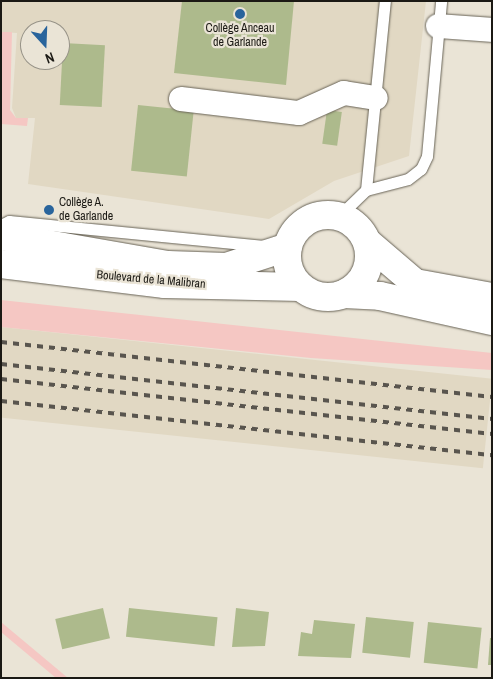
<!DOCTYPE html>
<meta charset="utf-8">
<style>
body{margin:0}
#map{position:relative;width:493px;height:679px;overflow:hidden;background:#eae4d6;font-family:"Archivo Narrow",sans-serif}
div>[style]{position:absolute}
.built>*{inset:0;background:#e1d8c3;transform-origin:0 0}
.green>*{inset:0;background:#f5c7c3}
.building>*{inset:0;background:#adba8c;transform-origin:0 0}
.roads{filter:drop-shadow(0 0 1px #686356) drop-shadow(0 0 1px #686356)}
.lane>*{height:11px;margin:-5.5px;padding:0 5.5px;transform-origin:5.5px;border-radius:5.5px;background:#fff}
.street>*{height:24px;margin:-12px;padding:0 12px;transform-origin:12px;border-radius:12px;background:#fff}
.secondary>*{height:28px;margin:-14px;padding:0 14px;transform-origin:14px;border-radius:14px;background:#fff}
.secondary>.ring{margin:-14px;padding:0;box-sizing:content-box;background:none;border:28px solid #fff;border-radius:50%}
.rail>*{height:4px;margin-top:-2px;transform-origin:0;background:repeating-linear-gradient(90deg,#59554e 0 6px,transparent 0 12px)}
.dots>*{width:14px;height:14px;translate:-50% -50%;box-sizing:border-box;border:2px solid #eae4d6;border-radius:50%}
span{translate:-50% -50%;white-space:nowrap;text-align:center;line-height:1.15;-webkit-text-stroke:4.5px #eae4d6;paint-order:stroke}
.poi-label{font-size:12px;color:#1b1914}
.left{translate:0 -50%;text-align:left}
.street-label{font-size:12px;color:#1b1914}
.frame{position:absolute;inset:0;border:2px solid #1b1914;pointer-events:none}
.north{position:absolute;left:20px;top:20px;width:50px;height:50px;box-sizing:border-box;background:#eae4d6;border:1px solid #979388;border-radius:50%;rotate:160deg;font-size:14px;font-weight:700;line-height:20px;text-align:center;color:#1b1914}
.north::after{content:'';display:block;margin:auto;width:18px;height:22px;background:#29649c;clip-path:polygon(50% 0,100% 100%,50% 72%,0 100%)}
</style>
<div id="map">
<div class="built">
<div style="clip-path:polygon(evenodd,1px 1px,426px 1px,409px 156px,334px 181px,269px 219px,28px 184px,35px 118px,16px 118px,12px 108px,17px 33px,1px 32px,1px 1px,30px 30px,60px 30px,60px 60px,30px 60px,30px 30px)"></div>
<div style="left:1px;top:327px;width:494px;height:90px;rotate:6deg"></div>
</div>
<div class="green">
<div style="clip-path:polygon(1px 32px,12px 32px,10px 110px,16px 118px,28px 118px,27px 126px,1px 124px)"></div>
<div style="clip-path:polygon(1px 300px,492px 353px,492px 370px,311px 358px,1px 327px)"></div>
<div style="clip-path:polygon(1px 622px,68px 678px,56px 678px,1px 632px)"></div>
</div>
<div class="building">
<div style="clip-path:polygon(182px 1px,294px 1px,286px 85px,174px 73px)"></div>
<div style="left:63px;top:43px;width:42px;height:62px;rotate:3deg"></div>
<div style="left:138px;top:105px;width:56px;height:66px;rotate:6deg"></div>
<div style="left:327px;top:110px;width:15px;height:34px;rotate:8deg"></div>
<div style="left:103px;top:608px;width:31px;height:49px;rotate:77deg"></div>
<div style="left:129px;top:608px;width:89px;height:29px;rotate:6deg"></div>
<div style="clip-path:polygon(236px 608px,269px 612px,265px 646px,232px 647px)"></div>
<div style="left:366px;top:617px;width:48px;height:36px;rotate:6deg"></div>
<div style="clip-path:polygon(314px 620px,355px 624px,351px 658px,298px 656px,301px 632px,312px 634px)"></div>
<div style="left:428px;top:622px;width:54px;height:41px;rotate:6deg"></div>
<div style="clip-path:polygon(490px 638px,492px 638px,492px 665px,488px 665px)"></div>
</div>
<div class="roads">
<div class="lane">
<div style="left:366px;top:190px;width:190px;rotate:-84.3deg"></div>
<div style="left:339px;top:216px;width:37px;rotate:-44deg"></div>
<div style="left:366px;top:190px;width:43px;rotate:-14.7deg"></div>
<div style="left:408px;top:179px;width:16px;rotate:-38deg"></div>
<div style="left:421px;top:169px;width:14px;rotate:-65deg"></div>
<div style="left:427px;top:156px;width:156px;rotate:-84.8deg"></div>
<div style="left:1px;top:225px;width:9px;rotate:-27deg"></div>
<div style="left:9px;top:221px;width:256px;rotate:5.6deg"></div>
</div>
<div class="street">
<div style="left:438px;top:26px;width:54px;rotate:4.2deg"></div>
<div style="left:181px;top:99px;width:119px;rotate:6.8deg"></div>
<div style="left:299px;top:113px;width:49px;rotate:-24deg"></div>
<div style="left:344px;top:93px;width:32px;rotate:9deg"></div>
</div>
<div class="secondary">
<div class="ring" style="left:287px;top:215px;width:54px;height:54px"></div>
<div style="left:1px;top:236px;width:169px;rotate:9.9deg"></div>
<div style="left:168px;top:265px;width:58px;rotate:2deg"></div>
<div style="left:226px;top:267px;width:65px;rotate:-17.9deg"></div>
<div style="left:367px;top:242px;width:63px;rotate:40.5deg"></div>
<div style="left:415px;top:283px;width:78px;rotate:10.3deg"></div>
<div style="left:1px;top:264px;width:165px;rotate:7deg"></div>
<div style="left:165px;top:284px;width:136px;rotate:1.3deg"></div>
<div style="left:344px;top:294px;width:36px;rotate:3deg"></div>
<div style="left:380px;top:296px;width:115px;rotate:12.6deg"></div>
</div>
</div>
<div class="rail">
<div style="left:1px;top:342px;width:494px;rotate:6.4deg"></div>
<div style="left:1px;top:364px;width:494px;rotate:6.4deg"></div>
<div style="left:1px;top:379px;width:494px;rotate:6.4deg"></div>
<div style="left:1px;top:401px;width:494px;rotate:6.3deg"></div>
</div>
<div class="dots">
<div style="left:240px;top:14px;background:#29649c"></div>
<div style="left:49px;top:210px;background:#29649c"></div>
</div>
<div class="poi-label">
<span style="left:240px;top:36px">Collège Anceau<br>de Garlande</span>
<span class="left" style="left:59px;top:210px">Collège A.<br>de Garlande</span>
</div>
<div class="street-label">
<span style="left:151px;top:280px;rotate:5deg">Boulevard de la Malibran</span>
</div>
<div class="frame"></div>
<div class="north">N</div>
</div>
